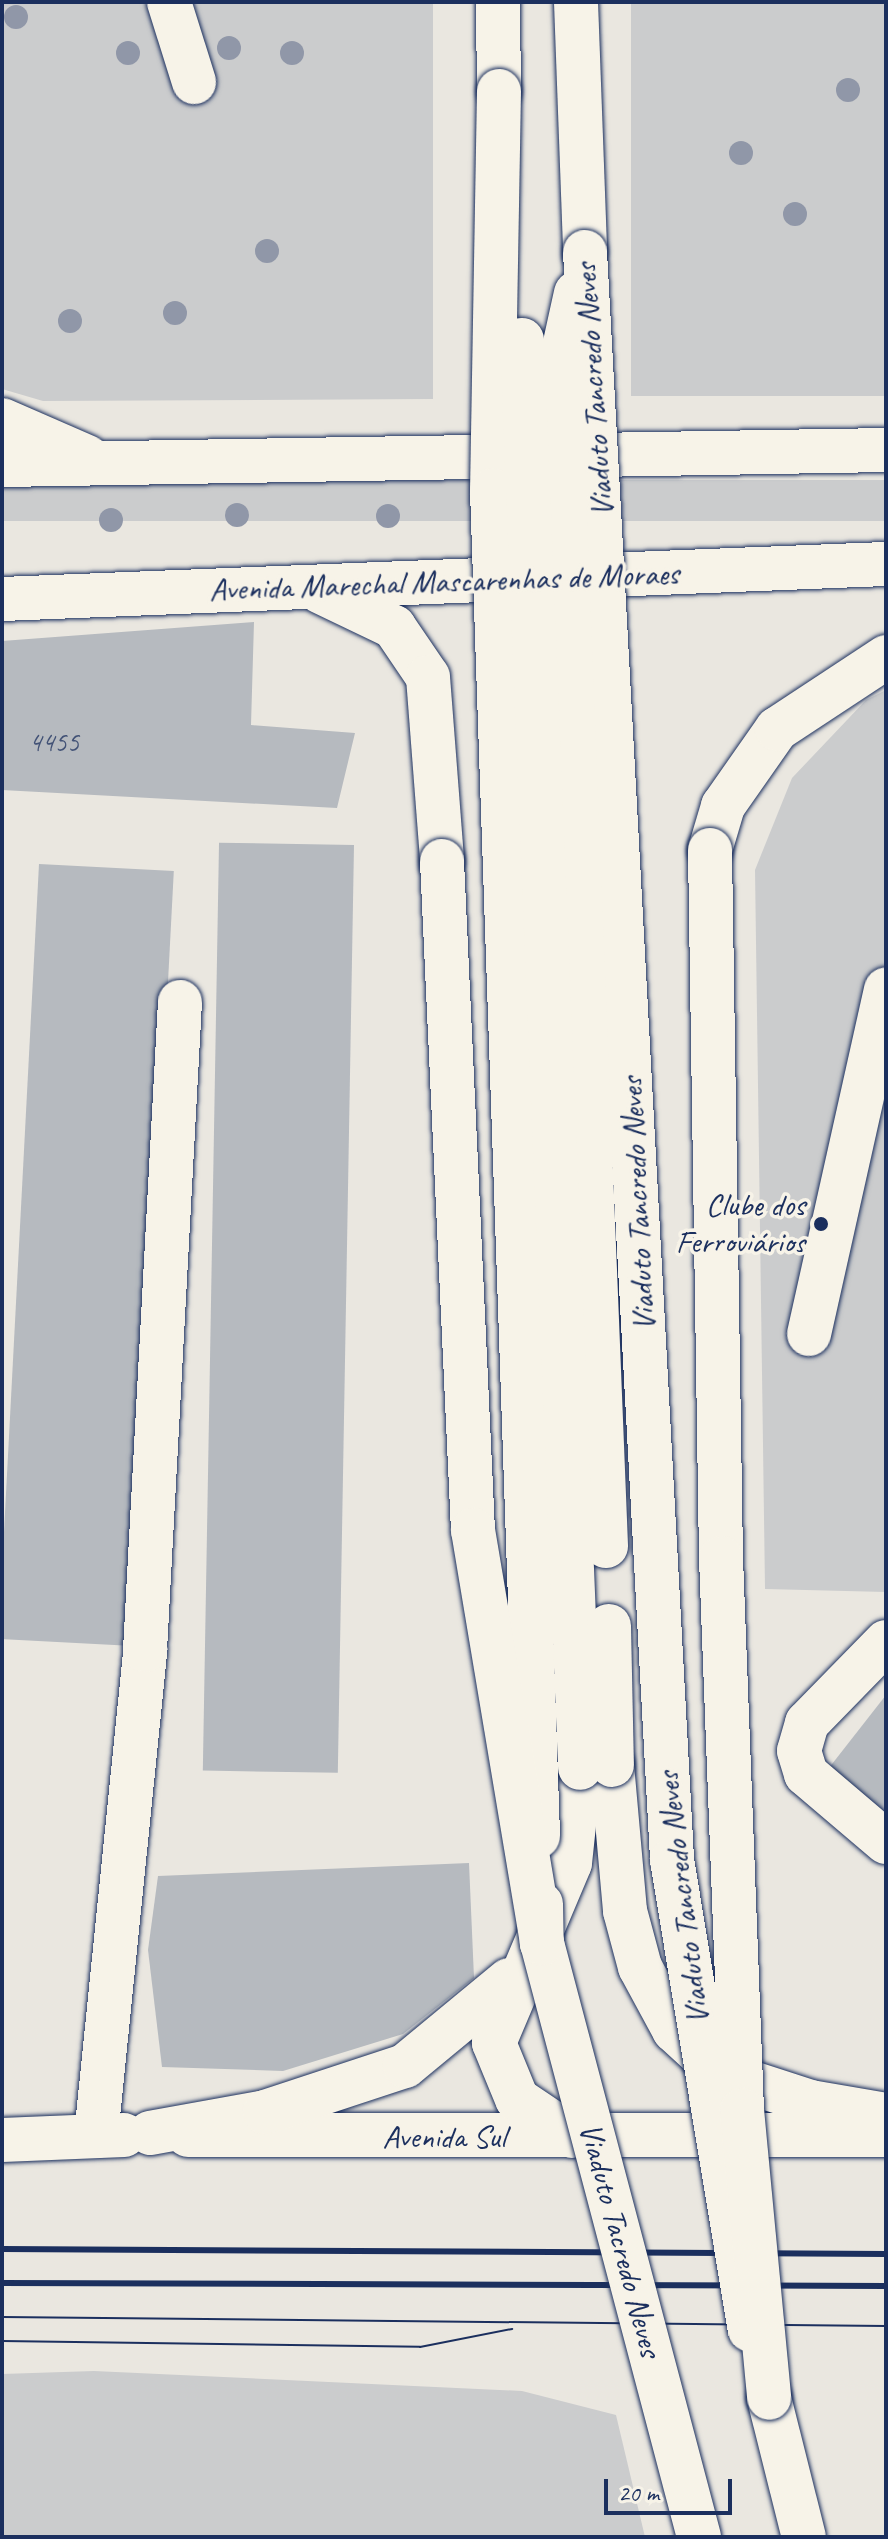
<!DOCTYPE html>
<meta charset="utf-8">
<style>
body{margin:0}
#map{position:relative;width:888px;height:2539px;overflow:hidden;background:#eae7e0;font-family:Caveat,sans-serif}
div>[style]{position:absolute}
.green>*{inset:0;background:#cbcccd;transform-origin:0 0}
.building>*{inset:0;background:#b6babf;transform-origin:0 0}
.roads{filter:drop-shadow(0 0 2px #1b2f5e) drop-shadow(0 0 2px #1b2f5e)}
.minor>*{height:44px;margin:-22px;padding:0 22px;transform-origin:22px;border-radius:22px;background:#f7f3e8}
.major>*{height:44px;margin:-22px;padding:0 22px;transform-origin:22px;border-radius:22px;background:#f7f3e8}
.highway>*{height:44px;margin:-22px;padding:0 22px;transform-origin:22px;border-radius:22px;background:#f7f3e8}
.tram>*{height:2px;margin:-1px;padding:0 1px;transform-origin:1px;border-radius:1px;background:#1b2f5e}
.rail>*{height:6px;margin:-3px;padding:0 3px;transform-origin:3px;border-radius:3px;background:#1b2f5e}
.bridges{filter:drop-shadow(0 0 2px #1b2f5e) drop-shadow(0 0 2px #1b2f5e)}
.major-bridge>*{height:44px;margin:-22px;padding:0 22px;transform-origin:22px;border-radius:22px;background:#f7f3e8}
.highway-bridge>*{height:44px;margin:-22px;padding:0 22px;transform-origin:22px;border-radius:22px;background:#f7f3e8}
.trees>*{width:24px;height:24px;margin:-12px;border-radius:50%;background:#9097a8}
.dots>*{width:22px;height:22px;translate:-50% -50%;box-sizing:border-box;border:4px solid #f7f3e8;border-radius:50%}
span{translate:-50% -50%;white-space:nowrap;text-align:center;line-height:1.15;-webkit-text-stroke:7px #f7f3e8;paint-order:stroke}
.number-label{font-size:28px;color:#425276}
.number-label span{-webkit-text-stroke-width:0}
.street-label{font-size:32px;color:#1b2f5e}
.poi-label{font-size:32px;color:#1b2f5e}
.right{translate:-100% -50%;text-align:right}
.frame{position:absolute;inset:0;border:4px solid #1b2f5e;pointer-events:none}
.scale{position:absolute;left:604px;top:2479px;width:128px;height:36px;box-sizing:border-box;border:4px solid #1b2f5e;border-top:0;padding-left:10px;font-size:24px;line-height:28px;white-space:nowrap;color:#1b2f5e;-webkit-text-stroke:6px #f7f3e8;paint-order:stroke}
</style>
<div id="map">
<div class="green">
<div style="clip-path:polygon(2px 2px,433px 2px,433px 399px,43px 401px,2px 389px)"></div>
<div style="left:631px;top:2px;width:255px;height:394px"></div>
<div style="left:886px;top:480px;width:41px;height:884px;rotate:90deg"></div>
<div style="clip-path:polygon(886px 690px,886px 1592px,765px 1589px,755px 870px,792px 778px,866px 700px)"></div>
<div style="clip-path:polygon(94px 2371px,522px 2391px,616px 2415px,645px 2537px,2px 2537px,2px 2374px)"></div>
</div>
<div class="building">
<div style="clip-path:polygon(254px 622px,251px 725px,355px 733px,337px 808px,2px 790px,2px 641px)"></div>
<div style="left:354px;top:845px;width:928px;height:135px;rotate:91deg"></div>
<div style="left:39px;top:864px;width:135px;height:776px;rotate:3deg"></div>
<div style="clip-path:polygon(886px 1695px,886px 1825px,825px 1773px)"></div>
<div style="clip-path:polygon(469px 1863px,474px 1978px,403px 2034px,283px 2071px,162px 2067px,148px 1950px,158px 1876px)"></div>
</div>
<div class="roads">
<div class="minor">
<div style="left:169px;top:2px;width:84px;rotate:72.6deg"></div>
<div style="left:809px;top:1334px;width:353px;rotate:-77.4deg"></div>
<div style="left:886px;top:1642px;width:113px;rotate:134.3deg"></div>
<div style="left:807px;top:1723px;width:29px;rotate:106deg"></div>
<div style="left:799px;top:1751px;width:24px;rotate:73deg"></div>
<div style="left:806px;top:1774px;width:105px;rotate:40.4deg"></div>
<div style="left:188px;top:2135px;width:698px"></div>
<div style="left:96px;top:2136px;width:488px;rotate:-84.2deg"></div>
<div style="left:145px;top:1650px;width:649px;rotate:-86.91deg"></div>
<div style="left:2px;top:2140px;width:122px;rotate:-2.3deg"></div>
</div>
<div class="major">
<div style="left:498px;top:2px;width:89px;rotate:89.4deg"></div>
<div style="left:576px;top:2px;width:250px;rotate:87.9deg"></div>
<div style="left:612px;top:1765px;width:147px;rotate:84.9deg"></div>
<div style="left:625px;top:1911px;width:58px;rotate:75deg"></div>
<div style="left:640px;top:1967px;width:72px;rotate:61.6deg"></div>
<div style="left:674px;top:2030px;width:64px;rotate:42.5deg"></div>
<div style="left:721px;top:2073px;width:94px;rotate:18deg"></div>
<div style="left:810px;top:2102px;width:77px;rotate:9.7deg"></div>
<div style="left:150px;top:2133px;width:117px;rotate:-10.3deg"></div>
<div style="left:265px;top:2112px;width:147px;rotate:-18.2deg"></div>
<div style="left:405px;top:2066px;width:135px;rotate:-39.6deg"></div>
<div style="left:572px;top:2136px;width:66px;rotate:-146.1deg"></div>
<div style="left:517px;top:2099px;width:61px;rotate:-112.3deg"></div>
<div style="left:494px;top:2043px;width:195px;rotate:-67.1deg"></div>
<div style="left:570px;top:1863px;width:96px;rotate:-84deg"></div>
<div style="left:769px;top:2398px;width:143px;rotate:75.9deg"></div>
</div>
<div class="highway">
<div style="left:2px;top:420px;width:93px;rotate:23.5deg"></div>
<div style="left:2px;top:465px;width:884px;rotate:-0.97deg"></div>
<div style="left:321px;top:592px;width:81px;rotate:25.6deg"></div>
<div style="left:394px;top:627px;width:60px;rotate:55.8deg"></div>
<div style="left:428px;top:677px;width:185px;rotate:85.6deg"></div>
<div style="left:2px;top:599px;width:885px;rotate:-2.27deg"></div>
<div style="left:710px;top:850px;width:46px;rotate:-73.5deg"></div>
<div style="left:723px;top:806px;width:94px;rotate:-55deg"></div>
<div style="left:777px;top:729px;width:131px;rotate:-33.4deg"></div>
</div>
</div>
<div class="tram">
<div style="left:2px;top:2317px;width:884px;rotate:0.58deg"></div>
<div style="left:2px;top:2341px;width:418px;rotate:0.8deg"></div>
<div style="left:420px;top:2347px;width:94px;rotate:-11.1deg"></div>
</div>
<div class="rail">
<div style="left:2px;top:2249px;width:884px;rotate:0.32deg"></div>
<div style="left:2px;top:2283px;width:884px;rotate:0.19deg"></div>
</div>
<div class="bridges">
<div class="major-bridge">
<div style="left:499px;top:91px;width:399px;rotate:91deg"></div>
<div style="left:492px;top:490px;width:1347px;rotate:88.04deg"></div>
<div style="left:585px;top:252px;width:1610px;rotate:86.9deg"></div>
<div style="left:672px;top:1860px;width:476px;rotate:80.6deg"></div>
<div style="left:576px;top:293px;width:79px;rotate:102.4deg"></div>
<div style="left:559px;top:370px;width:1177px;rotate:87.71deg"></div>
<div style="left:522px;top:340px;width:1429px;rotate:87.67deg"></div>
<div style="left:609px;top:1626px;width:139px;rotate:88.8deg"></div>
<div style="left:541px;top:1904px;width:39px;rotate:89deg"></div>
<div style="left:542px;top:1943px;width:614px;rotate:75.19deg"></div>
</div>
<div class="highway-bridge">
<div style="left:710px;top:850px;width:708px;rotate:89.11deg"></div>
<div style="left:721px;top:1558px;width:552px;rotate:87.82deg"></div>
<div style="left:742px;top:2110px;width:289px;rotate:84.6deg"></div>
<div style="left:442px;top:861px;width:670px;rotate:87.35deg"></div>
<div style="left:473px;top:1530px;width:419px;rotate:80.5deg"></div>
</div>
</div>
<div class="trees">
<div style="left:16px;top:17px"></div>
<div style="left:229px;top:48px"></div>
<div style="left:128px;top:53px"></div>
<div style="left:292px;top:53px"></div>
<div style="left:848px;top:90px"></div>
<div style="left:741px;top:153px"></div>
<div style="left:795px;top:214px"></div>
<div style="left:267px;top:251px"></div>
<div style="left:175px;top:313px"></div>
<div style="left:70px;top:321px"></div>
<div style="left:237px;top:515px"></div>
<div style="left:388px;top:516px"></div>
<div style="left:111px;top:520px"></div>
</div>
<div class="dots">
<div style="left:821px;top:1224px;background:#1b2f5e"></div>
</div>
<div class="number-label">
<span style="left:54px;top:742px">4455</span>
</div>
<div class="street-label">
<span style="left:594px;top:390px;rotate:-94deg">Viaduto Tancredo Neves</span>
<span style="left:444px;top:582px;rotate:-2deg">Avenida Marechal Mascarenhas de Moraes</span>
<span style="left:638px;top:1204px;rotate:-93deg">Viaduto Tancredo Neves</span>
<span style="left:683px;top:1898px;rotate:-97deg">Viaduto Tancredo Neves</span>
<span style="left:444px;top:2137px">Avenida Sul</span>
<span style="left:620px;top:2240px;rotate:75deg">Viaduto Tacredo Neves</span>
</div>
<div class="poi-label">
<span class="right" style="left:805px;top:1224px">Clube dos<br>Ferroviários</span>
</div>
<div class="frame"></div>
<div class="scale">20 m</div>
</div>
